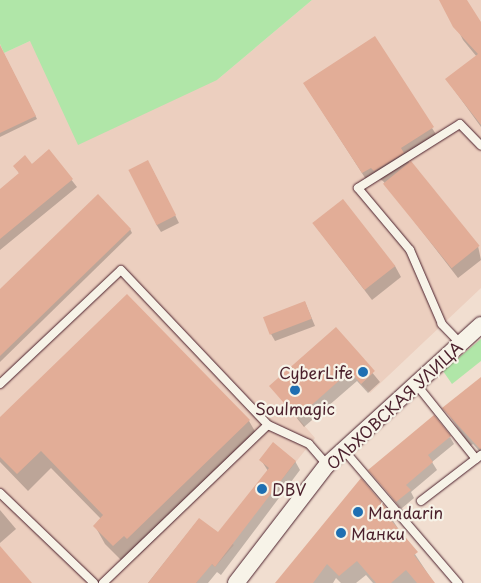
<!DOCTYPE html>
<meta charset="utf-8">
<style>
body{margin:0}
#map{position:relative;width:481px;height:583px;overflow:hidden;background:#f1ded0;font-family:"Playpen Sans",sans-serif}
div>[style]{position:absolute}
.built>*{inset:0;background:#eccfbf}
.green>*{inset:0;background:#b0e6a8}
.shadow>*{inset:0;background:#0003}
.building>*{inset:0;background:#e2ad97;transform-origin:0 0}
.roads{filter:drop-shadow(0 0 1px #4a1f2b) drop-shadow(0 0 1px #4a1f2b)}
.lane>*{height:8px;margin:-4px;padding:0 4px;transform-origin:4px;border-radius:4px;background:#f7f3e8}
.street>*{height:16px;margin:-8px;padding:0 8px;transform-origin:8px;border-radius:8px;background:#f7f3e8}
.dots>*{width:14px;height:14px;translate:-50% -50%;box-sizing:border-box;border:2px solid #f7f3e8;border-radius:50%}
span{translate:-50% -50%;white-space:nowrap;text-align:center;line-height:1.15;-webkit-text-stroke:4.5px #f7f3e8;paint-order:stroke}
.poi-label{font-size:16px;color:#4a1f2b}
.right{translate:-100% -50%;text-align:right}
.left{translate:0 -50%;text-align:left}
.street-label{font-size:16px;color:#4a1f2b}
</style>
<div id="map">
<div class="built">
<div style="clip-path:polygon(312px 0,481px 0,481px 288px,370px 393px,361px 384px,375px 371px,364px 359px,297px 417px,315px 438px,231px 543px,234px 545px,215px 567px,211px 564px,196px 583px,0 583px,0 44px,4px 53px,30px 41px,217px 80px)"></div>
</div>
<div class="green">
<div style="clip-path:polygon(0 0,312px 0,217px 80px,78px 145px,30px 41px,4px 53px,0 44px)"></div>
<div style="clip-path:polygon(481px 339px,481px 361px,452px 384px,443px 371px)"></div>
</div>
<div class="shadow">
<div style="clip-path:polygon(443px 0,466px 0,481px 25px,481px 127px,447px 80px,477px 57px,463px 40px)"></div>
<div style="clip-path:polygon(4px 54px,37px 119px,0 137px,0 56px)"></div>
<div style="clip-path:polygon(311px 94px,432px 128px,439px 139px,407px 160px,478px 246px,481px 260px,458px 278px,383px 181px,378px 178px,369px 184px)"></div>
<div style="clip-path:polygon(49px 151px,77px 187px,0 250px,0 191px,20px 175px,15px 166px,31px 165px)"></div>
<div style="clip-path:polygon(152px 169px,179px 223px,161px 232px,156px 224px)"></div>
<div style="clip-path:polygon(314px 224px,395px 266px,401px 277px,372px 300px)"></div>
<div style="clip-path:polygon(130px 229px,132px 233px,0 362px,0 291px)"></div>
<div style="clip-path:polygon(305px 302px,315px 326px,275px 341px,271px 334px)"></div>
<div style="clip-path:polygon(336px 329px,380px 382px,368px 393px,357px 381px,304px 427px,271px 386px)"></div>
<div style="clip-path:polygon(481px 379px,481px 453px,473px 444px,470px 446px,444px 408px)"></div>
<div style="clip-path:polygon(0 418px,249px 421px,259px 438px,138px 556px,135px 553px,124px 563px,105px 544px,95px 526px,101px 519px,51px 468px,28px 491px,0 462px)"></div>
<div style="clip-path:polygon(450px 437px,454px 444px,432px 462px,437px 470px,411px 492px,414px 498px,401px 509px,370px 470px)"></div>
<div style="clip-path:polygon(261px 460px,295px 461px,300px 470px,221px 575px,217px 572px,208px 583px,148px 583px,199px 519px,218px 534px,268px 471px)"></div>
<div style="clip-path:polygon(361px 480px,386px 510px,434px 583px,373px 583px,366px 575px,356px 583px,341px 583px,336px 578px,333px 583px,276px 583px)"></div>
<div style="clip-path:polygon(0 510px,16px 529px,0 543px)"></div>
</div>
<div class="building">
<div style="clip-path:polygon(439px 0,467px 0,481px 22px,481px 125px,445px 79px,478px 54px,453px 27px)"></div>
<div style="clip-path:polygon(375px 36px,434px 127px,401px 148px,404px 153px,374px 171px,371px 168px,362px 173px,303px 83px)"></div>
<div style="clip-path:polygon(0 45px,36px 116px,0 133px)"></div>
<div style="clip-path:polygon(49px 149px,73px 179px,0 239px,0 189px,19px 173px,13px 166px,25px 155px,32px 164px)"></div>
<div style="left:148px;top:160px;width:62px;height:22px;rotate:63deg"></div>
<div style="left:411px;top:161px;width:109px;height:36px;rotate:51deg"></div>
<div style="clip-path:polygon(98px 194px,131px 229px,0 356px,0 289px)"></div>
<div style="left:343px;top:199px;width:85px;height:39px;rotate:52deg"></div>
<div style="clip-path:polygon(127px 294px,250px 420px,127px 539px,124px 536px,113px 546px,93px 526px,103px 515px,41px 451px,17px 474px,0 457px,0 417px)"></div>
<div style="left:305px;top:301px;width:19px;height:45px;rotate:69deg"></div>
<div style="clip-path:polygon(336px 327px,375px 371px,361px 384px,350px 371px,297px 418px,269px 386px)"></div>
<div style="clip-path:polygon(481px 377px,481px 449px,480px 449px,442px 408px)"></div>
<div style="clip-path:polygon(434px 415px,451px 436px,428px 455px,433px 462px,406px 485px,411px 490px,396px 502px,368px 470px)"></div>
<div style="clip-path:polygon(273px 442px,296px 461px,215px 567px,212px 564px,196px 583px,148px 583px,199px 518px,218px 532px,269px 468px,259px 460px)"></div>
<div style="clip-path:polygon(361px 478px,387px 509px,384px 512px,418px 552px,414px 555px,435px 583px,417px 583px,406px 570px,391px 583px,376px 583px,357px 561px,339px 576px,327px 564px,313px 583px,275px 583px)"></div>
<div style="clip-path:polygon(0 546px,32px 583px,0 583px)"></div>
</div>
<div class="roads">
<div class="lane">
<div style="left:461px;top:344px;width:28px;rotate:-134deg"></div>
<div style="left:442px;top:324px;width:81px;rotate:-113.4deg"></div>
<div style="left:410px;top:250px;width:81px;rotate:-130deg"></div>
<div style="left:358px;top:188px;width:120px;rotate:-32.1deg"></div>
<div style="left:460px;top:124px;width:30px;rotate:46deg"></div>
<div style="left:0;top:384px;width:166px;rotate:-43.3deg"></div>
<div style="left:121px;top:270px;width:214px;rotate:46.5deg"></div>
<div style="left:268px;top:425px;width:45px;rotate:24.9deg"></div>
<div style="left:309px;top:444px;width:28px;rotate:49deg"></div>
<div style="left:416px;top:384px;width:96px;rotate:51.3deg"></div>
<div style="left:343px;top:449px;width:177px;rotate:49.4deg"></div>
<div style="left:0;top:493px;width:130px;rotate:43.8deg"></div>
<div style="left:421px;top:501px;width:76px;rotate:-37.5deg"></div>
<div style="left:103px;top:583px;width:228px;rotate:-43.8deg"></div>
</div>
<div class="street">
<div style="left:236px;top:583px;width:149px;rotate:-52.4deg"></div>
<div style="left:327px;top:465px;width:208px;rotate:-42.3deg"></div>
</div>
</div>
<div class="dots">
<div style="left:363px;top:372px;background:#1f6fb2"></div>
<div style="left:295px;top:390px;background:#1f6fb2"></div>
<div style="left:262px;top:489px;background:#1f6fb2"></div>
<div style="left:358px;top:512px;background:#1f6fb2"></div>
<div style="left:341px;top:533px;background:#1f6fb2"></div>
</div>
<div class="poi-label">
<span class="right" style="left:353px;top:372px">CyberLife</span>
<span style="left:295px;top:408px">Soulmagic</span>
<span class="left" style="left:272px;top:489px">DBV</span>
<span class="left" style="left:368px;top:512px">Mandarin</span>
<span class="left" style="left:351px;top:533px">Манки</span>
</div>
<div class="street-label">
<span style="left:394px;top:405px;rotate:-43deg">ОЛЬХОВСКАЯ УЛИЦА</span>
</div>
</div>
